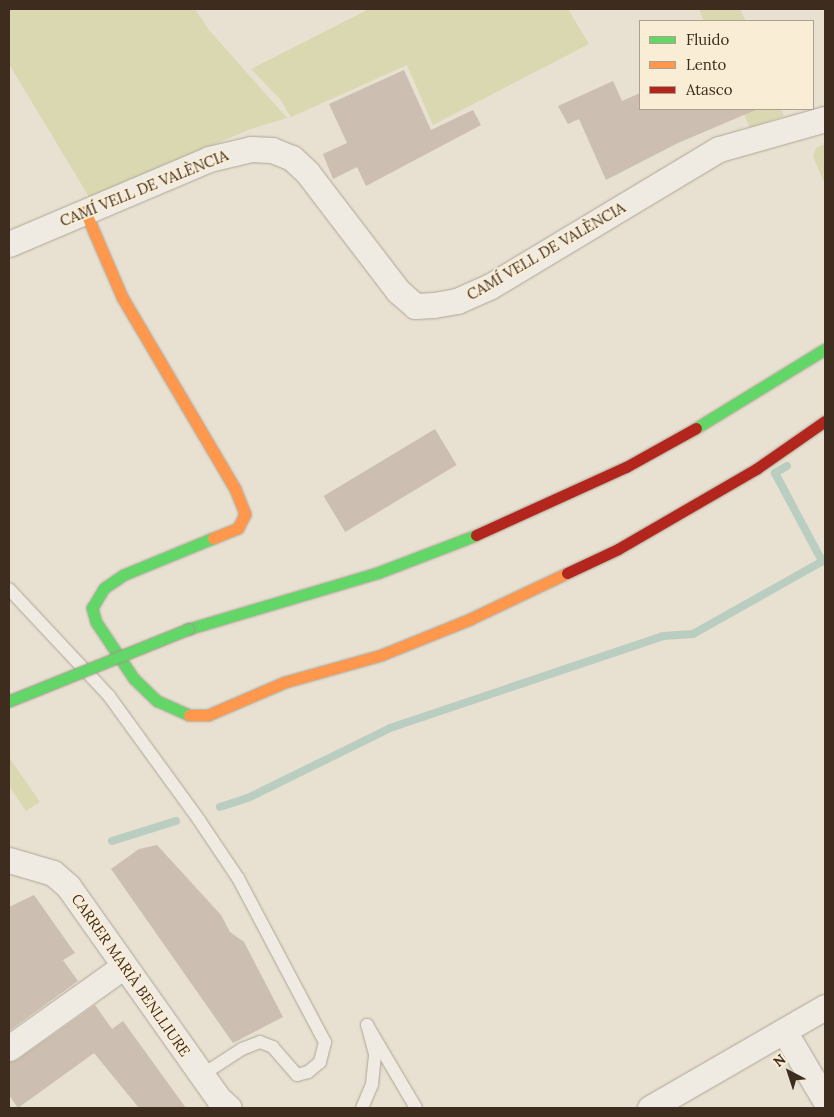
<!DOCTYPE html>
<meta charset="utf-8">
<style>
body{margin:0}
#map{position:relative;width:834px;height:1117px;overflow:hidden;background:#e8e0d0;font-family:Lora,serif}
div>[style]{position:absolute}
.green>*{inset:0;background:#dad8b1}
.stream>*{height:8px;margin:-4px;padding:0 4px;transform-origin:4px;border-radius:4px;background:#bacdc1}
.building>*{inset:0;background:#ccbeb0;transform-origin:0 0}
.roads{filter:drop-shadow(0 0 1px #ada598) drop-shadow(0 0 1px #ada598)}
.lane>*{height:12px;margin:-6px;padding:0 6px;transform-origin:6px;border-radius:6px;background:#f0ebe2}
.street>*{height:25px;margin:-12.5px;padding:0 12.5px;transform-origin:12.5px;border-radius:12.5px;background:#f0ebe2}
.fast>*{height:11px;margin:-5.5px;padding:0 5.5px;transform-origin:5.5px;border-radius:5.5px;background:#63d668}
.slow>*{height:11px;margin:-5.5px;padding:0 5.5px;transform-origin:5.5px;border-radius:5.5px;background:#ff974d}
.jam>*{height:11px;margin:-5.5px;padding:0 5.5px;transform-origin:5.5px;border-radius:5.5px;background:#b3261e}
.bridges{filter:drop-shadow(0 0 1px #9d9488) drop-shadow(0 0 1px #9d9488)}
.fast-bridge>*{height:11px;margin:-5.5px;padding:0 5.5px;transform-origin:5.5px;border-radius:5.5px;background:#63d668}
span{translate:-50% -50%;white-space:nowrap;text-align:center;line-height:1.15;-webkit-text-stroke:4px #f9edd6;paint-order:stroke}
.street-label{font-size:15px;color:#3e2c1e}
.frame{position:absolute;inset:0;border:10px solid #3e2c1e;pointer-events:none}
.legend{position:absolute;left:639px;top:20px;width:175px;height:90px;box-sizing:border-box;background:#f9edd6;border:1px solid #aea08c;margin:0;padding:6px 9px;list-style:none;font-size:15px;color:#3e2c1e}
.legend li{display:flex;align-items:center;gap:10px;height:25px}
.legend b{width:25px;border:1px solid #aea08c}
.north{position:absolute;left:764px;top:1047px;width:50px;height:50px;-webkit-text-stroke:4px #f9edd6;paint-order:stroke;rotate:320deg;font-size:14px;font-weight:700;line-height:20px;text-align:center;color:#3e2c1e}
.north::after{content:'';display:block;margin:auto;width:18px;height:22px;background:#3e2c1e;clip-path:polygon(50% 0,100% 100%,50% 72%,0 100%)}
</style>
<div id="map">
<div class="green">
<div style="clip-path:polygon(9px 9px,195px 9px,209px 30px,287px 118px,251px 129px,89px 197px,9px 64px)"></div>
<div style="clip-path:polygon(369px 9px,568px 9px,589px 44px,433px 125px,407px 65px,291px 117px,280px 99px,251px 69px)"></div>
<div style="clip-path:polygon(699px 9px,740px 9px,746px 21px,704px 21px)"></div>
<div style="clip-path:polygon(742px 109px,781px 109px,784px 116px,750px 128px)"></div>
<div style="clip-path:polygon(825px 144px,825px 184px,813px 157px,816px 148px)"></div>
<div style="clip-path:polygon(9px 757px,40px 802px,26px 811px,9px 786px)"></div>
</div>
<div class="stream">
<div style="left:787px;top:466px;width:14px;rotate:150deg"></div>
<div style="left:775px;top:473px;width:100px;rotate:61.9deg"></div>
<div style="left:220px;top:807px;width:29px;rotate:-18deg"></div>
<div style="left:248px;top:798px;width:158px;rotate:-26.2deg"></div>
<div style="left:390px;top:728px;width:288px;rotate:-18.6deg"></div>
<div style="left:663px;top:636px;width:30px;rotate:-4deg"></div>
<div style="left:693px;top:634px;width:151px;rotate:-29.3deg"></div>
<div style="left:112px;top:841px;width:67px;rotate:-17.4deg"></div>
</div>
<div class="building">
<div style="clip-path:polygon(404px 70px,431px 130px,473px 110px,481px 125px,366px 186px,357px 167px,333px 179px,323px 154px,347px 143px,329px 104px)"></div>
<div style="clip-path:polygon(613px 81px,622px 101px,640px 93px,640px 109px,758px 109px,678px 143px,606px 180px,579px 119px,568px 124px,558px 106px)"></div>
<div style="left:435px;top:429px;width:42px;height:130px;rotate:59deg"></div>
<div style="clip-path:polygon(157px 845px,221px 915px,230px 932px,244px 942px,283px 1017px,233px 1043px,111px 869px,139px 849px)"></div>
<div style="clip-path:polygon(34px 895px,75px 953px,63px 960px,78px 981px,9px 1031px,9px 907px)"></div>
<div style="clip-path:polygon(95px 1005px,112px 1029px,123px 1021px,186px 1108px,139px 1108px,94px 1053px,18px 1108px,9px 1095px,9px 1062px,17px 1060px)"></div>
</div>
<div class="roads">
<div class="lane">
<div style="left:9px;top:589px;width:146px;rotate:46.9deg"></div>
<div style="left:109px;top:696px;width:153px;rotate:54deg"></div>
<div style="left:199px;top:820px;width:70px;rotate:56.1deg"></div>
<div style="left:238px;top:878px;width:186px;rotate:62.1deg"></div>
<div style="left:325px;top:1042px;width:21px;rotate:104deg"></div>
<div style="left:320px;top:1062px;width:16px;rotate:140deg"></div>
<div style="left:308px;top:1072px;width:11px;rotate:165deg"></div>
<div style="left:297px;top:1075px;width:37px;rotate:-131deg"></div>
<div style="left:273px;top:1047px;width:14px;rotate:-159deg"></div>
<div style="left:260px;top:1042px;width:19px;rotate:159deg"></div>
<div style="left:242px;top:1049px;width:48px;rotate:147deg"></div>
<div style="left:362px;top:1108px;width:26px;rotate:-67deg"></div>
<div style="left:372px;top:1084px;width:30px;rotate:-84deg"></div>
<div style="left:375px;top:1054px;width:30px;rotate:-105deg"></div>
<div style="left:367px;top:1025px;width:96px;rotate:59.4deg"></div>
</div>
<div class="street">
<div style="left:9px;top:244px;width:217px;rotate:-23deg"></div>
<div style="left:209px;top:159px;width:43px;rotate:-13.4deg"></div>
<div style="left:251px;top:149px;width:21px;rotate:3deg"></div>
<div style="left:272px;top:150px;width:22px;rotate:22deg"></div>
<div style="left:292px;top:158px;width:21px;rotate:43deg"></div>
<div style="left:307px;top:172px;width:150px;rotate:52.6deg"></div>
<div style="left:398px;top:291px;width:23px;rotate:41deg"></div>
<div style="left:415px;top:306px;width:19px;rotate:-3deg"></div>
<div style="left:434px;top:305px;width:23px;rotate:-10deg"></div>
<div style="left:457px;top:301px;width:35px;rotate:-24deg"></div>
<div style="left:489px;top:287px;width:268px;rotate:-31deg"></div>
<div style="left:719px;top:149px;width:110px;rotate:-15.8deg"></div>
<div style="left:9px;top:860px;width:46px;rotate:16.5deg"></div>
<div style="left:53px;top:873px;width:20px;rotate:41deg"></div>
<div style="left:68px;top:886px;width:261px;rotate:54.7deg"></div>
<div style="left:219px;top:1099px;width:13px;rotate:42deg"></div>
<div style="left:784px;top:1031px;width:80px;rotate:59.3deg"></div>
<div style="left:9px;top:1048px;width:141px;rotate:-35.5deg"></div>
<div style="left:650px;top:1108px;width:202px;rotate:-30deg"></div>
</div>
<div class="fast">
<div style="left:696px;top:428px;width:151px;rotate:-31.5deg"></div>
<div style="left:188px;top:629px;width:197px;rotate:-16.5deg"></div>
<div style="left:377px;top:573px;width:106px;rotate:-21deg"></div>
<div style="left:189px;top:715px;width:35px;rotate:-156deg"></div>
<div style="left:157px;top:701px;width:32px;rotate:-136deg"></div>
<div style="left:134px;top:679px;width:69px;rotate:-123.7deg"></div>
<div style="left:96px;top:622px;width:15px;rotate:-106deg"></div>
<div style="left:92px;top:608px;width:23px;rotate:-59deg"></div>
<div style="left:104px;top:588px;width:23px;rotate:-34deg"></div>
<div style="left:123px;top:575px;width:97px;rotate:-22.3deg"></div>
</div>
<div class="slow">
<div style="left:85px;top:211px;width:94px;rotate:66.7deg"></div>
<div style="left:122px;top:297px;width:223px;rotate:59.5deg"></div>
<div style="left:235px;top:489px;width:27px;rotate:68deg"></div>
<div style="left:245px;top:514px;width:16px;rotate:117deg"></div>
<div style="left:238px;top:528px;width:27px;rotate:158deg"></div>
<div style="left:189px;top:715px;width:19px"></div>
<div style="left:208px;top:715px;width:84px;rotate:-23.2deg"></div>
<div style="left:285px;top:682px;width:100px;rotate:-15.7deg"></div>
<div style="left:381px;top:655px;width:96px;rotate:-22deg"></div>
<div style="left:470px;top:619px;width:107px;rotate:-25.4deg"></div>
</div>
<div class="jam">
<div style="left:476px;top:535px;width:165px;rotate:-24.4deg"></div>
<div style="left:626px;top:467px;width:80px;rotate:-29.1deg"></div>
<div style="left:567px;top:573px;width:56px;rotate:-25.2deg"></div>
<div style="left:618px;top:549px;width:160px;rotate:-30.1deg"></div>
<div style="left:756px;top:469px;width:84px;rotate:-34.8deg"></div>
</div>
</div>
<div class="bridges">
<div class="fast-bridge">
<div style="left:9px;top:701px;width:193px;rotate:-21.9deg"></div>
</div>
</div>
<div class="street-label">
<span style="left:144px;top:188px;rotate:-22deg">CAMÍ VELL DE VALÈNCIA</span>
<span style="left:546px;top:251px;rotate:-30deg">CAMÍ VELL DE VALÈNCIA</span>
<span style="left:131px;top:975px;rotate:55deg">CARRER MARIÀ BENLLIURE</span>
</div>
<div class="frame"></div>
<ul class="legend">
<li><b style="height:6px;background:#63d668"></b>Fluido</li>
<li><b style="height:6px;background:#ff974d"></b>Lento</li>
<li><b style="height:6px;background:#b3261e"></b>Atasco</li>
</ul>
<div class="north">N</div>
</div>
